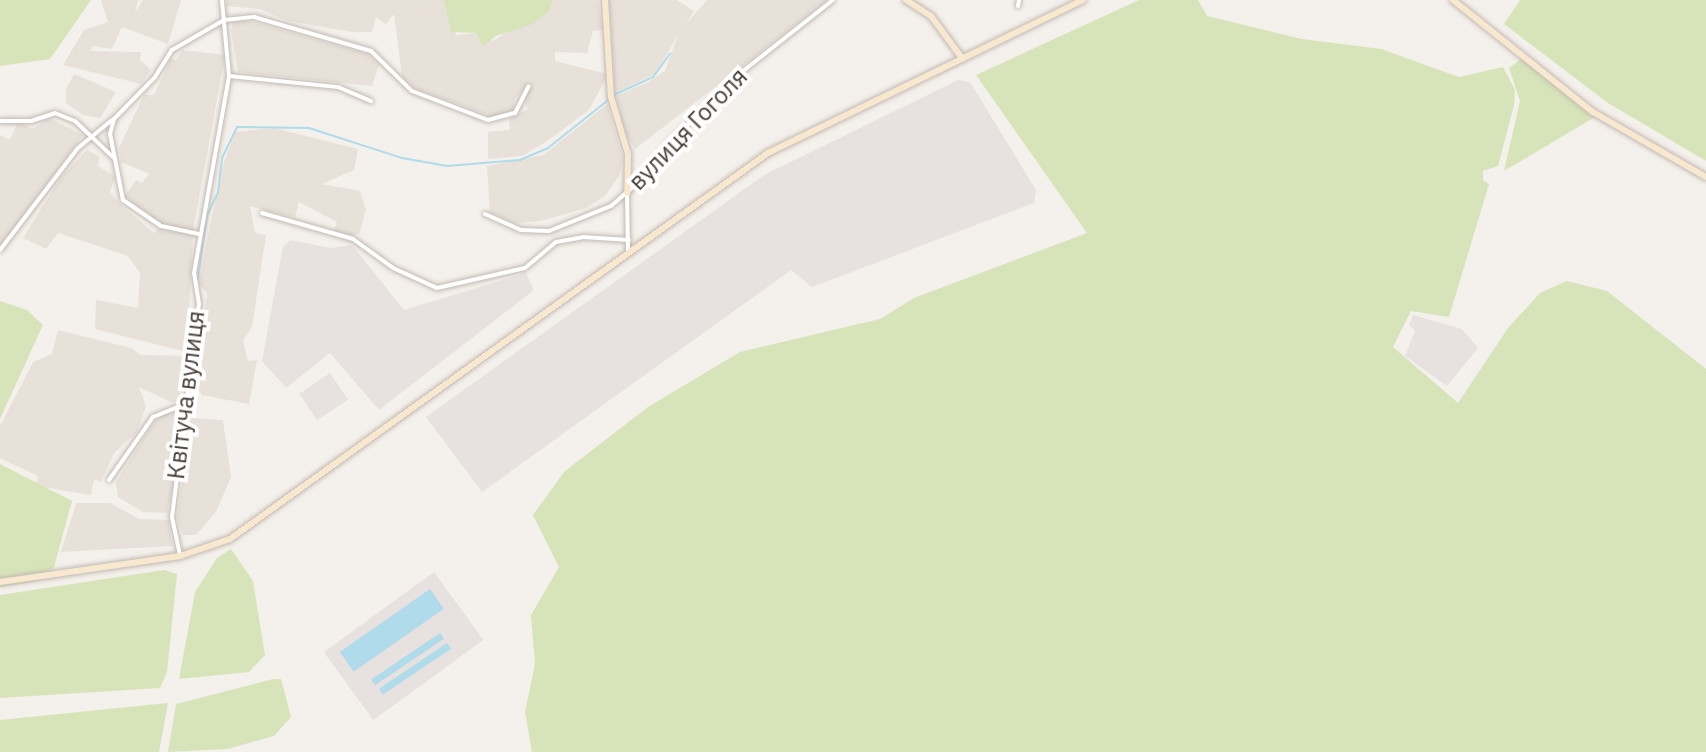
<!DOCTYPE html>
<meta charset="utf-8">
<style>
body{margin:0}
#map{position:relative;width:1706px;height:752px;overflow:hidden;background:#f4f0eb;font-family:"IBM Plex Sans",sans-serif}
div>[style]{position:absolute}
.residential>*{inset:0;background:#e7e1da}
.industrial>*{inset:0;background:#e7e2e0;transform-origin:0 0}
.green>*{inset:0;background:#d7e4b9}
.water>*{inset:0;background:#afdbea;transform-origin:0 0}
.stream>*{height:2px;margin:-1px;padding:0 1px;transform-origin:1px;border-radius:1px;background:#afdbea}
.roads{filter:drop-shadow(0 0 2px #c2b9b2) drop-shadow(0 0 2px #c2b9b2)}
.street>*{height:4px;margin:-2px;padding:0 2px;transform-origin:2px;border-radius:2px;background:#fff}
.secondary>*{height:6px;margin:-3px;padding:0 3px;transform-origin:3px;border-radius:3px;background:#f9e8d0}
span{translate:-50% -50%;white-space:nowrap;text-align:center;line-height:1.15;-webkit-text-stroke:8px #fff;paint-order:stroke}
.street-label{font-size:24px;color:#48403a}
</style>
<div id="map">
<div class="residential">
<div style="clip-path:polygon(101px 0,138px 0,135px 12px,143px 0,181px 0,168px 44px,122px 27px,112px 49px,92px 46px,91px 51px,141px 52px,140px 60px,151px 70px,141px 84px,63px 65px,84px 30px,108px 22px)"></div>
<div style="clip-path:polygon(227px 0,445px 0,456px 35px,476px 33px,493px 41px,553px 0,598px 0,603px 30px,593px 31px,587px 53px,555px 52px,555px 61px,608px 74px,589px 110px,546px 142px,522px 156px,488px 159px,488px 132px,510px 130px,509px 119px,528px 109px,522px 97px,531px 88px,528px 84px,515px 99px,512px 113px,492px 116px,416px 89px,402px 76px,394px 14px,386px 24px,376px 17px,372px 32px,353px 32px,287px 21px,260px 9px,227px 6px)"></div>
<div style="clip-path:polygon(609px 0,677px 0,694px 11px,685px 25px,707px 0,827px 0,635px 149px,624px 131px,616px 96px,648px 82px,665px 71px,678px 35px,655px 74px,615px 93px)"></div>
<div style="clip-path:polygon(249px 21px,367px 54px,379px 65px,372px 86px,238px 72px,231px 30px,233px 22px)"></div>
<div style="clip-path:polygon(182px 50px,225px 55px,193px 231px,159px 223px,125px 196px,136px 180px,142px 183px,149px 174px,121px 162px,119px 148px,144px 95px,154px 95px,171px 59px,176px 60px)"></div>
<div style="clip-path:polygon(74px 74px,116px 92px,100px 118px,83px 115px,66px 103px,66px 89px)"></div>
<div style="clip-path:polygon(607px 104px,623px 159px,619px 176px,605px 196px,586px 208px,541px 221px,516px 223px,490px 212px,487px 166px,543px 155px)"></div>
<div style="clip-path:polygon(49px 118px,83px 135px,0 247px,0 135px,10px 140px,18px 122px,33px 129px)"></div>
<div style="clip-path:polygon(274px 128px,358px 149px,354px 170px,322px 184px,360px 191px,366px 210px,359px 234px,350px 236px,334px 231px,337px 222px,299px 202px,295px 217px,250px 206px,255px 233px,266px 235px,252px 327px,243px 341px,248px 361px,257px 360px,249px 404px,202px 395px,197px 388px,207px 293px,198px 283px,223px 165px,235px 132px)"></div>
<div style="clip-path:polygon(87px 150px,99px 156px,98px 166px,115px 177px,110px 192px,121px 205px,154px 233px,158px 229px,193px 235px,187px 352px,95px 329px,96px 300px,138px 308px,140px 273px,128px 256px,58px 233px,46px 249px,23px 238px,61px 177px)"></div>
<div style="clip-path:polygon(58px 330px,131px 348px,141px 355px,186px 356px,179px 400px,173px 403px,139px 387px,146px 406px,137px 432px,114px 453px,101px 482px,94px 479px,91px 495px,36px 486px,38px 476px,0 458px,0 426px,33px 362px,52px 354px)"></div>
<div style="clip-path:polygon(169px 409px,181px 416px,180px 452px,167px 513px,143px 512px,118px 497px,116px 482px,152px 425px)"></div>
<div style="clip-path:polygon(191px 418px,223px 420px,231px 477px,216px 512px,196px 535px,183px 535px,177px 518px)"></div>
<div style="clip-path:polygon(76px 503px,110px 503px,139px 519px,169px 520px,172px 546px,61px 552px)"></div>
</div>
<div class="industrial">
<div style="clip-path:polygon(958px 80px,970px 82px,1036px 190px,1034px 203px,812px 287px,791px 270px,482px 492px,426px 417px,764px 175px)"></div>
<div style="clip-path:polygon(290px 240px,331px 248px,352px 245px,404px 310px,526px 273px,534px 290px,379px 410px,330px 353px,286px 388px,262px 361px,283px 247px)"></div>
<div style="clip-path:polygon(1413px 315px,1462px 329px,1478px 348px,1447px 386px,1405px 356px,1415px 330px,1409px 325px)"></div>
<div style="left:330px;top:373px;width:32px;height:37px;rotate:56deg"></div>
<div style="left:434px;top:572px;width:84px;height:136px;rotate:54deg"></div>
</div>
<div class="green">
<div style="clip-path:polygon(0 0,91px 0,50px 59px,0 66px)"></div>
<div style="clip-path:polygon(444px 0,553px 0,549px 11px,533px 24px,496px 36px,483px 46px,476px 33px,451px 32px)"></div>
<div style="clip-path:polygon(1139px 0,1198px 0,1207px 16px,1302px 39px,1381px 49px,1459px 77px,1503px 67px,1515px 90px,1514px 105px,1498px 166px,1483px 171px,1483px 180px,1489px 184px,1449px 317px,1411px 311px,1393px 347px,1458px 403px,1508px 328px,1540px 293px,1567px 281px,1607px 291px,1706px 369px,1706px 752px,532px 752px,525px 712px,535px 664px,531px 615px,559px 567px,533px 515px,565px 471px,648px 407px,740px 352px,880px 319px,914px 298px,1087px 233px,976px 75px)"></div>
<div style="clip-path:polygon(1520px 0,1706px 0,1706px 161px,1608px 103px,1504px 24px)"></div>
<div style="clip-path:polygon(1521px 59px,1595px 117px,1504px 171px,1520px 101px,1509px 68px)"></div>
<div style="clip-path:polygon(0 301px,27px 310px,43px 325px,0 419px)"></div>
<div style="clip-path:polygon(0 464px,72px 501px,54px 567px,38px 581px,0 587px)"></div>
<div style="clip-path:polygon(231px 549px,253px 581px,265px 655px,249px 672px,179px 679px,195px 592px,217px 558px)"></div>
<div style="clip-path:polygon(164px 570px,177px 574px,167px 672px,160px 688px,0 698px,0 595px)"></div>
<div style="clip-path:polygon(273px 679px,281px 679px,291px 717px,274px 736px,227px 749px,168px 752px,176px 704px)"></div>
<div style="clip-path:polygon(168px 703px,159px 752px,0 752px,0 720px)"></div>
</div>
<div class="water">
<div style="left:430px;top:589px;width:24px;height:110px;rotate:55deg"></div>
<div style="left:440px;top:633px;width:7px;height:83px;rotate:56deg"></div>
<div style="left:447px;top:643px;width:7px;height:82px;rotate:56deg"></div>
</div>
<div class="stream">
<div style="left:198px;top:278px;width:63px;rotate:-81.7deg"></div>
<div style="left:207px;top:216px;width:26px;rotate:-65deg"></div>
<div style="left:218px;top:192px;width:34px;rotate:-83deg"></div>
<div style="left:222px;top:158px;width:34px;rotate:-64deg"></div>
<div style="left:237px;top:127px;width:72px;rotate:0.8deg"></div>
<div style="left:309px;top:128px;width:98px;rotate:17.9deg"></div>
<div style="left:402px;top:158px;width:46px;rotate:10.1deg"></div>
<div style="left:447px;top:166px;width:73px;rotate:-4.7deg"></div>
<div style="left:520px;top:160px;width:30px;rotate:-23deg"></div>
<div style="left:548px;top:148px;width:87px;rotate:-38.5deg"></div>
<div style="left:616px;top:94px;width:41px;rotate:-24.7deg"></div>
<div style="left:653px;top:77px;width:29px;rotate:-54deg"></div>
</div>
<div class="roads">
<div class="street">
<div style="left:1018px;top:6px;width:6px;rotate:-81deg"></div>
<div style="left:229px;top:76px;width:110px;rotate:5.8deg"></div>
<div style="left:338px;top:87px;width:36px;rotate:23deg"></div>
<div style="left:0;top:121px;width:31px"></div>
<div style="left:31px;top:121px;width:25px;rotate:-18deg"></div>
<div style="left:55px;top:113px;width:22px;rotate:22deg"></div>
<div style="left:75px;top:121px;width:55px;rotate:43.5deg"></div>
<div style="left:627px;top:194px;width:57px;rotate:89deg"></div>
<div style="left:262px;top:213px;width:95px;rotate:15.9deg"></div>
<div style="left:353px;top:239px;width:49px;rotate:35.9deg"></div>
<div style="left:393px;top:268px;width:48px;rotate:24.4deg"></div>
<div style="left:437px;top:288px;width:90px;rotate:-12.8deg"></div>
<div style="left:525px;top:268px;width:40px;rotate:-40deg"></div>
<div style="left:556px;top:242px;width:27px;rotate:-10deg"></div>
<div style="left:583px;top:237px;width:46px;rotate:3.7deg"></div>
<div style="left:485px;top:214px;width:39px;rotate:24deg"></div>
<div style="left:521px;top:230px;width:28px;rotate:2deg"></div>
<div style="left:549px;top:231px;width:67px;rotate:-22deg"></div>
<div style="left:611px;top:206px;width:49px;rotate:-40.9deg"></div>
<div style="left:648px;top:174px;width:39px;rotate:-55deg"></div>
<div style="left:670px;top:142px;width:95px;rotate:-44.6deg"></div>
<div style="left:738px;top:75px;width:121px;rotate:-38.3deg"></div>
<div style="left:199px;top:234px;width:39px;rotate:-168deg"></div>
<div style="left:161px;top:226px;width:46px;rotate:-145.6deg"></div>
<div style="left:123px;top:200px;width:67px;rotate:-101.1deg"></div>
<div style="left:110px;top:134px;width:16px;rotate:-75deg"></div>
<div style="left:114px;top:119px;width:59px;rotate:-45.7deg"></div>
<div style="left:155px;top:77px;width:32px;rotate:-58deg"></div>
<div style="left:172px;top:50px;width:60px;rotate:-30deg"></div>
<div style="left:224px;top:20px;width:30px;rotate:-6deg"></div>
<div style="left:254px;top:17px;width:122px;rotate:16.2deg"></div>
<div style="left:371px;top:51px;width:57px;rotate:44.3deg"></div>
<div style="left:412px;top:91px;width:81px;rotate:20.9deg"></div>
<div style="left:488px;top:120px;width:28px;rotate:-15deg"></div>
<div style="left:515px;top:113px;width:30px;rotate:-63deg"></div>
<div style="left:0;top:250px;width:128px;rotate:-52.6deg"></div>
<div style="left:78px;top:148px;width:44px;rotate:-39.5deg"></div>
<div style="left:109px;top:480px;width:77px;rotate:-55.1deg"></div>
<div style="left:153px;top:417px;width:35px;rotate:-22deg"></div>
<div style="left:180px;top:555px;width:39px;rotate:-102deg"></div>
<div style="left:172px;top:517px;width:215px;rotate:-82.8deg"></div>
<div style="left:199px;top:304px;width:31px;rotate:-99deg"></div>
<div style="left:194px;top:273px;width:200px;rotate:-79.9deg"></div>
<div style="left:229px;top:76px;width:76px;rotate:-95.3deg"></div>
</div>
<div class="secondary">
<div style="left:605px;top:0;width:97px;rotate:86.5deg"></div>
<div style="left:611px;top:97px;width:59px;rotate:73.4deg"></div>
<div style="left:628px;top:154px;width:39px;rotate:91deg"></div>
<div style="left:906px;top:0;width:30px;rotate:33deg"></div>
<div style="left:931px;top:16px;width:52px;rotate:53.6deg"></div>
<div style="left:1453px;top:0;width:179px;rotate:38.7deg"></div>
<div style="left:1593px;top:112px;width:130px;rotate:29.9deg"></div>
<div style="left:0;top:582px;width:182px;rotate:-8.2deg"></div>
<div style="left:180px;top:556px;width:53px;rotate:-18.8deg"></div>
<div style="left:230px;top:539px;width:662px;rotate:-35.66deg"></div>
<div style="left:768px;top:153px;width:350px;rotate:-25.9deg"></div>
</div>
</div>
<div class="street-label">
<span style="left:688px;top:129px;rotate:-46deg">вулиця Гоголя</span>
<span style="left:186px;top:395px;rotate:-83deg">Квітуча вулиця</span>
</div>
</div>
